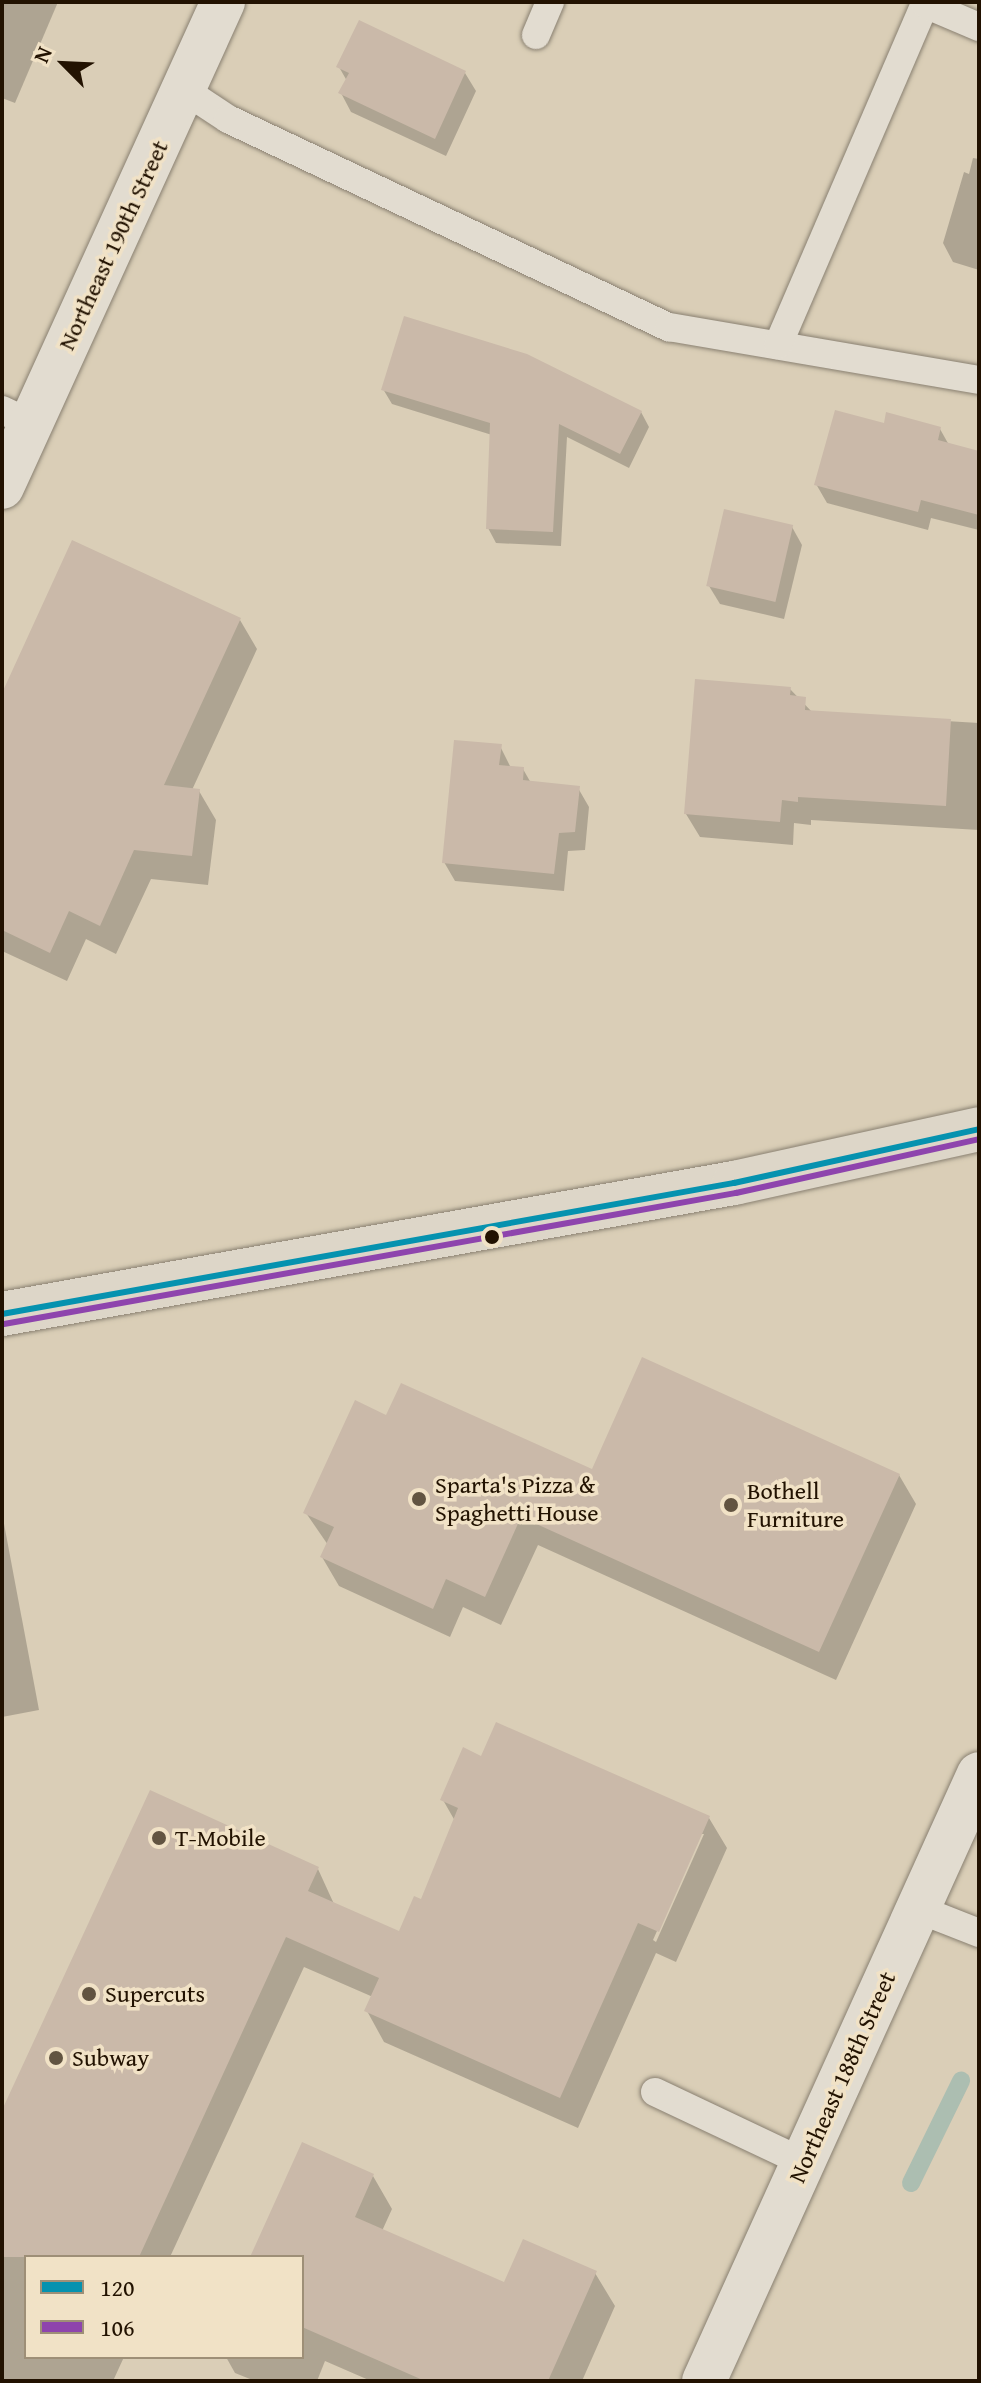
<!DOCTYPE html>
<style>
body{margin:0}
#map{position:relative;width:981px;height:2383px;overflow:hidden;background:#daceb7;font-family:"Gentium Book Plus",serif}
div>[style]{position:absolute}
.shadow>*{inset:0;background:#0003}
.stream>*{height:18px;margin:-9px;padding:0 9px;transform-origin:9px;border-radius:9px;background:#acbeb1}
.building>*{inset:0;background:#cab9a9;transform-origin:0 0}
.roads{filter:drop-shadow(0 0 2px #898071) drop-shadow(0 0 2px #898071)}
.lane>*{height:28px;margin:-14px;padding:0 14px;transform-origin:14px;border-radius:14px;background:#e2dcd0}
.street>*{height:44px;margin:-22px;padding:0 22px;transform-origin:22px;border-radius:22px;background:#e2dcd0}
.secondary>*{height:44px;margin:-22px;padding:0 22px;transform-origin:22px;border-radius:22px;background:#e2dcd0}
.primary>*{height:44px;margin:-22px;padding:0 22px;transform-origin:22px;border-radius:22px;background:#ddd6c8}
.bus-1>*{height:6px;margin:-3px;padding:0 3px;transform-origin:3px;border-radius:3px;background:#0592af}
.bus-2>*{height:6px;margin:-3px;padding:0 3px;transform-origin:3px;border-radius:3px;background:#8e44ad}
.dots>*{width:22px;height:22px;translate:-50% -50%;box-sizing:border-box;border:4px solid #f1e2c6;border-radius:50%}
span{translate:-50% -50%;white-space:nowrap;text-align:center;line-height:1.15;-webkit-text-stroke:7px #f1e2c6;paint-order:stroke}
.street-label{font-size:24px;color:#221201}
.poi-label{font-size:24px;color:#221201}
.left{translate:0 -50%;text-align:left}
.frame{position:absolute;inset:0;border:4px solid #221201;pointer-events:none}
.legend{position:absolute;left:24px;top:2255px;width:280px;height:104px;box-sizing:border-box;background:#f1e2c6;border:2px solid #9e8f77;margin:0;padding:10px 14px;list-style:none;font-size:24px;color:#221201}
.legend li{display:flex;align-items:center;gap:16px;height:40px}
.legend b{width:40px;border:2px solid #9e8f77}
.north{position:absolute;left:24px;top:24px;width:80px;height:80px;-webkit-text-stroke:6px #f1e2c6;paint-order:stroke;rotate:294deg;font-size:22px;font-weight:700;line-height:32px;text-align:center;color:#221201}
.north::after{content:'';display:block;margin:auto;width:28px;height:36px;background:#221201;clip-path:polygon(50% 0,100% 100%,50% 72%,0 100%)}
</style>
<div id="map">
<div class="shadow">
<div style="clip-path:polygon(2px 2px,58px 2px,15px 103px,2px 98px)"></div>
<div style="clip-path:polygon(339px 67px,465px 73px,476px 91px,446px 156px,351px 112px,341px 93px,347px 81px)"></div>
<div style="clip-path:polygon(973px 158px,979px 159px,979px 270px,953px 262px,943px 243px,964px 172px,969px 174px)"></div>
<div style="clip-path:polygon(383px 389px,641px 412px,649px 427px,629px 468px,567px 437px,561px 546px,496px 543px,488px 528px,492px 435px,392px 404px)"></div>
<div style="clip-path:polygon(940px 429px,949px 445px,979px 453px,979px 530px,931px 518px,928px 530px,827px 503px,816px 484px)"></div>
<div style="clip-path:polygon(792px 527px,802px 545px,784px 619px,720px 604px,709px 586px)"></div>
<div style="clip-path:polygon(240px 620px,257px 649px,192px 790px,199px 791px,216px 820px,208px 885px,151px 879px,116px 954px,86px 939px,67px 981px,2px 951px,2px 697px)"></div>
<div style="clip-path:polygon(790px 689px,813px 713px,979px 723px,979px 710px,979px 830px,811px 820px,811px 825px,794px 823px,793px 845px,700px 837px,686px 814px)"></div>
<div style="clip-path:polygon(500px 746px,511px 768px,523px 769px,531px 783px,578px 788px,589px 807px,585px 850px,568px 851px,564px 891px,455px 881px,444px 862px)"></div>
<div style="clip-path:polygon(387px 1418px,593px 1472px,899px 1475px,916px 1504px,836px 1680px,538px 1545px,501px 1625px,463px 1607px,450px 1637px,339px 1586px,322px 1557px,328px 1545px,306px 1513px)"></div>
<div style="clip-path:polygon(2px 1513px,39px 1710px,2px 1717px)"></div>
<div style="clip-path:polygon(evenodd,482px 1758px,709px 1818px,727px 1848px,676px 1962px,656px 1953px,578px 2128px,384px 2042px,367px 2011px,373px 1997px,304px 1967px,170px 2257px,26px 2257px,26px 2357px,124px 2357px,113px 2381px,2px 2381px,2px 2115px,318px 1869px,334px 1904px,400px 1934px,422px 1902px,455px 1821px,443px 1800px,482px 1758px,700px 1834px,704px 1834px,656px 1942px,653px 1940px,700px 1834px)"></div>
<div style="clip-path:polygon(373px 2176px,392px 2209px,382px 2231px,505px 2284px,595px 2273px,615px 2306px,582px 2381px,371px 2381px,325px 2361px,317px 2381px,255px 2381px,235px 2373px,226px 2357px,302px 2357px,302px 2257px,253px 2257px)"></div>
</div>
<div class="stream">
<div style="left:911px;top:2183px;width:114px;rotate:-63.9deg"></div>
</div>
<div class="building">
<div style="clip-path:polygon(359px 20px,466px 71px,435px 139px,338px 93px,349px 73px,336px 67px)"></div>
<div style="clip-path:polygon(404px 316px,527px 354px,642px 411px,620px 454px,559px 424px,553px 532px,486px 529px,490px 423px,381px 390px)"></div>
<div style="clip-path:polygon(835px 410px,884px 423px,886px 412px,941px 427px,938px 440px,979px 451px,979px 515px,921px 500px,918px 512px,814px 485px)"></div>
<div style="left:724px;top:509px;width:71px;height:79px;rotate:13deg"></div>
<div style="clip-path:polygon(72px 540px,241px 618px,164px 785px,200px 789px,192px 856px,134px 850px,100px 926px,69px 911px,50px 953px,2px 930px,2px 693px)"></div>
<div style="clip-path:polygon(695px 679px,791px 687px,790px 695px,806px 697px,805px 710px,951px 719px,946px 806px,798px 797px,798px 802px,782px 800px,780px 822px,684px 814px)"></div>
<div style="clip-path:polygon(454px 740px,502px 744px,499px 765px,524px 767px,523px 780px,580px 786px,575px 832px,559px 833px,554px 874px,442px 863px)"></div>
<div style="clip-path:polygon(642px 1357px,900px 1474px,819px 1652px,521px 1517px,485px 1597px,446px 1579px,433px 1609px,320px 1557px,334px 1527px,303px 1513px,355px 1400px,386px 1415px,401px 1383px,592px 1469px)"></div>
<div style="clip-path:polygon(496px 1722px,710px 1816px,659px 1932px,638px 1923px,560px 2098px,364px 2011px,379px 1978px,286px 1937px,139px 2257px,2px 2257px,2px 2110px,150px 1790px,319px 1867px,308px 1891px,399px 1931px,414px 1896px,421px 1899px,458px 1808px,440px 1800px,463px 1747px,481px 1756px)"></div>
<div style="clip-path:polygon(302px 2142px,374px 2174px,355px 2217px,504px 2282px,523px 2239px,597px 2271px,548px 2381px,425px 2381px,302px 2327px,302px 2257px,250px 2257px)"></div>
</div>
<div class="roads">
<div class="lane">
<div style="left:536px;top:35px;width:36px;rotate:-67deg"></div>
<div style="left:184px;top:90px;width:53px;rotate:33.4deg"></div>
<div style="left:228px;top:119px;width:488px;rotate:25.3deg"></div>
<div style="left:669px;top:327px;width:314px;rotate:9.7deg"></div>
<div style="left:778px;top:345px;width:371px;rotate:-66.7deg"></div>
<div style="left:925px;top:4px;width:59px;rotate:23.1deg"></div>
<div style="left:2px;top:410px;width:31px;rotate:25deg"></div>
<div style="left:918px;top:1909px;width:66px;rotate:21.5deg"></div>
<div style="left:655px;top:2092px;width:164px;rotate:25.3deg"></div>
</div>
<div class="street">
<div style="left:704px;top:2381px;width:666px;rotate:-65.63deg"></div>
</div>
<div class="secondary">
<div style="left:2px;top:487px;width:533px;rotate:-65.5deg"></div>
</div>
<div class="primary">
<div style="left:2px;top:1314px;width:744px;rotate:-10.15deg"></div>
<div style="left:734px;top:1183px;width:251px;rotate:-12.4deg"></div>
</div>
</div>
<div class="bus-1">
<div style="left:2px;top:1314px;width:744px;rotate:-10.15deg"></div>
<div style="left:734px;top:1183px;width:251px;rotate:-12.4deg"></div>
</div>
<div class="bus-2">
<div style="left:4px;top:1324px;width:744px;rotate:-10.15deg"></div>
<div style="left:736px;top:1193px;width:249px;rotate:-12.5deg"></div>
</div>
<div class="dots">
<div style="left:492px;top:1237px;background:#221201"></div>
<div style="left:419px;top:1499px;background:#625441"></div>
<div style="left:731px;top:1505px;background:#625441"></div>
<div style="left:159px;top:1838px;background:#625441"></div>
<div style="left:89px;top:1994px;background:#625441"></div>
<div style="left:56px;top:2058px;background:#625441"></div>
</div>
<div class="street-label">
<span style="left:113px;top:245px;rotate:-65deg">Northeast 190th Street</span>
<span style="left:842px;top:2077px;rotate:-66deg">Northeast 188th Street</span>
</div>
<div class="poi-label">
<span class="left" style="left:435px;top:1499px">Sparta's Pizza &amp;<br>Spaghetti House</span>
<span class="left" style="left:747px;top:1505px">Bothell<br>Furniture</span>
<span class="left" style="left:175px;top:1838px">T-Mobile</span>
<span class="left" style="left:105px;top:1994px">Supercuts</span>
<span class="left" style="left:72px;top:2058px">Subway</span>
</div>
<div class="frame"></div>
<ul class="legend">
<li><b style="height:10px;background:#0592af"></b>120</li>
<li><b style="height:10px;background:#8e44ad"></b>106</li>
</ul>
<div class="north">N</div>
</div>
